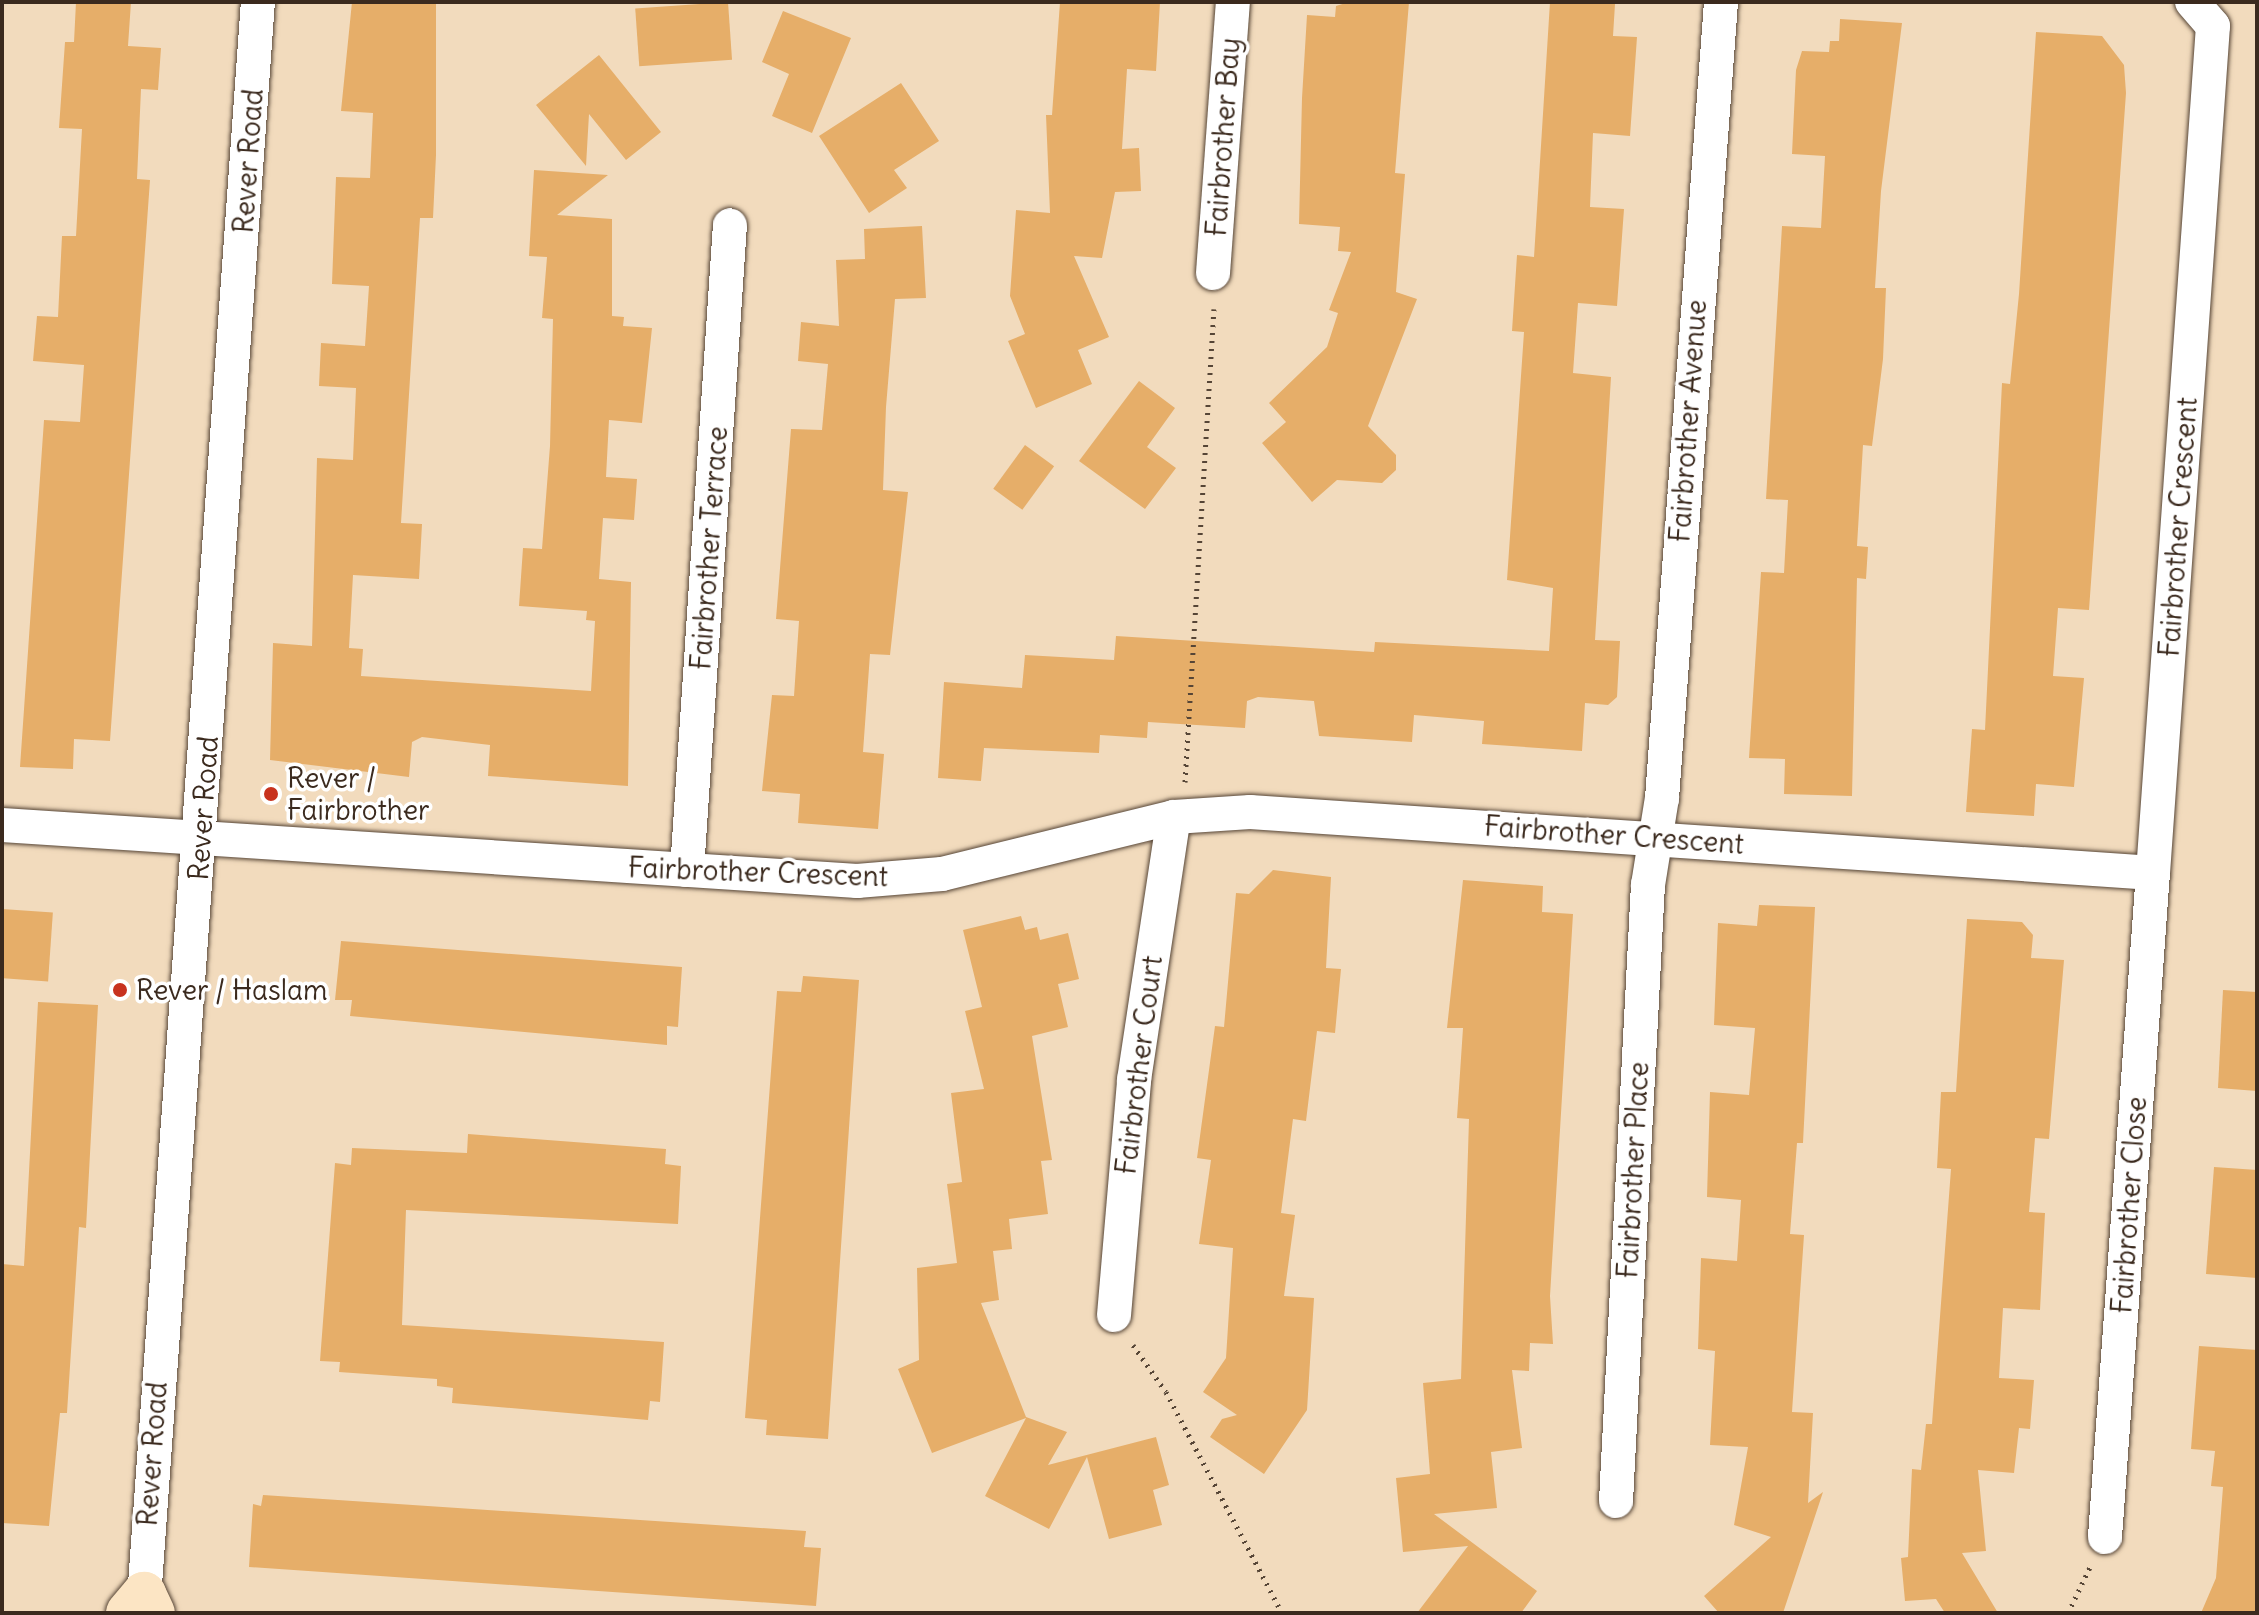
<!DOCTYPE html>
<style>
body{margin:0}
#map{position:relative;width:2259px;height:1615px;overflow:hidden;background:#f2dbbd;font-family:Delius,sans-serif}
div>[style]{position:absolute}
.building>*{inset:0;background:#e6ae69;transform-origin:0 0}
.path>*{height:5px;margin-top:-2.5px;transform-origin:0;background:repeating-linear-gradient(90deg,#564536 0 2px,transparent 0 8px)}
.roads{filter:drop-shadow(0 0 2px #564536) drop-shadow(0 0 2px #564536)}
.minor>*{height:34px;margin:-17px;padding:0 17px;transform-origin:17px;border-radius:17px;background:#fff}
.secondary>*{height:44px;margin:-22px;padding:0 22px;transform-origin:22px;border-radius:22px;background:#fce5c4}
.dots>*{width:22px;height:22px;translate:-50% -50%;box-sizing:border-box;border:4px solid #fff;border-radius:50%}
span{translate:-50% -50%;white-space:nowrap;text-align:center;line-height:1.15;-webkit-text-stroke:7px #fff;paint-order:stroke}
.street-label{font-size:28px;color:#3b2a1e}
.poi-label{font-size:28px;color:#3b2a1e}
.left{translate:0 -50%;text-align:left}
.frame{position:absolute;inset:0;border:4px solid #3b2a1e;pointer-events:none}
</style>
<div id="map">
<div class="building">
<div style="clip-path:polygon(76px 2px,131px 2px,128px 46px,161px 48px,158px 90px,141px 89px,137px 179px,150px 180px,110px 741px,74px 739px,73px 769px,20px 767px,44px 420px,80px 422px,84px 365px,33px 361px,37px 316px,58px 317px,62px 236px,76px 236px,82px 129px,59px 128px,65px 42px,74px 42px)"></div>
<div style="clip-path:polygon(352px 2px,436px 2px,436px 155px,433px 218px,420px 218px,401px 523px,422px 524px,419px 579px,353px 575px,349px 648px,363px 649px,361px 676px,591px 691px,595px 621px,586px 620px,587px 611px,519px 606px,523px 548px,542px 549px,550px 446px,553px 319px,542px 318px,547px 257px,529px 256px,534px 170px,608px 175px,557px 215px,612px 219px,612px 316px,624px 317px,623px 326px,652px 328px,642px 423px,609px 420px,606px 477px,637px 479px,634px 520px,603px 518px,599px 579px,631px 582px,628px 786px,488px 776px,490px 745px,422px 737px,412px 742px,409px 777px,270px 760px,273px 643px,312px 646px,317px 458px,353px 460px,356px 388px,319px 386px,321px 343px,365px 346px,369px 286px,332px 284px,336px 177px,370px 178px,373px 113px,341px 111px)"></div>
<div style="left:728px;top:2px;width:58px;height:93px;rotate:86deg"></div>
<div style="clip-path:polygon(1060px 2px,1160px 2px,1156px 71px,1127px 69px,1122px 149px,1139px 148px,1141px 191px,1115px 192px,1102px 258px,1074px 256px,1109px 337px,1078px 350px,1092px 384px,1036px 408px,1008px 341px,1025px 334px,1010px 296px,1016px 210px,1050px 213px,1046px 115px,1052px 115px)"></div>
<div style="clip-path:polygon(1349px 2px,1409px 2px,1395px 173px,1405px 174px,1396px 292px,1417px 299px,1368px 426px,1396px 455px,1396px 470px,1382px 483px,1337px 480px,1312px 502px,1262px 443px,1286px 422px,1269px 403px,1327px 347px,1338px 313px,1329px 310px,1351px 252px,1338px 251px,1340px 227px,1299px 224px,1302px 98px,1307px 15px,1335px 17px,1336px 6px)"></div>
<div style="clip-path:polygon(1550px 2px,1615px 4px,1613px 36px,1637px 37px,1630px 136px,1593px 133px,1590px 207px,1624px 209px,1617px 306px,1578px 303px,1573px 373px,1611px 377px,1595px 640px,1620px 641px,1617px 697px,1608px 705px,1585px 703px,1582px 751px,1482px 744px,1484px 721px,1414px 715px,1412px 742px,1319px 736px,1314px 701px,1258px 697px,1247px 701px,1245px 728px,1148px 722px,1147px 738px,1100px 735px,1099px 753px,984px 748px,981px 781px,938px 778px,944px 682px,1022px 688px,1025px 655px,1114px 660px,1116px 636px,1374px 652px,1375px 642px,1549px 651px,1553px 588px,1507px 580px,1524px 332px,1512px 331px,1517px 255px,1534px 257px)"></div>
<div style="clip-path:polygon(783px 11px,851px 38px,812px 133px,772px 116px,789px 74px,762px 62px)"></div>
<div style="clip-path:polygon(1840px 19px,1902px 23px,1881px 191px,1875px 288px,1886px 288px,1883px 359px,1872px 446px,1863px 445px,1857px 546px,1868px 547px,1866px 579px,1857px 578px,1852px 796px,1784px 794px,1785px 759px,1749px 758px,1761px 572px,1784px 573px,1788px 500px,1766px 499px,1782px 226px,1821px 228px,1825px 156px,1792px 154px,1796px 70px,1802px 51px,1829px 52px,1830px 41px,1839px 41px)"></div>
<div style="clip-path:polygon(2036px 32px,2102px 36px,2124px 65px,2126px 93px,2089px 610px,2058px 608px,2053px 676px,2084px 678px,2074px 787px,2036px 784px,2034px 816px,1966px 812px,1972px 729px,1985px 730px,2002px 383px,2010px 384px,2019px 294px)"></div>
<div style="clip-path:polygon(599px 55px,661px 132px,626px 160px,589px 114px,586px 166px,536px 105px)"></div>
<div style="clip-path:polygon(901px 83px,939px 141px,894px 170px,907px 188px,869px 213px,819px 136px)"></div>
<div style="clip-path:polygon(922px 226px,926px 298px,895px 299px,886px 407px,883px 490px,908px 492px,890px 655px,870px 654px,863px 752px,884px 754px,878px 829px,798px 823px,800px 794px,762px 791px,772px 695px,794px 696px,799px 621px,776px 619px,791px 429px,822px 430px,828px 364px,798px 361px,801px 322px,839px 326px,836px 260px,865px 259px,864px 229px)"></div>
<div style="clip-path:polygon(1139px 381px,1175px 408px,1147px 447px,1176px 468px,1145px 509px,1079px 461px)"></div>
<div style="left:1025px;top:445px;width:36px;height:54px;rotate:36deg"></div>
<div style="clip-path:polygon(1273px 870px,1331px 877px,1326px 968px,1341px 969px,1335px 1033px,1317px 1031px,1306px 1121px,1293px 1119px,1281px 1213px,1295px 1215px,1284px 1296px,1314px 1298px,1307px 1410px,1264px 1474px,1210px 1437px,1222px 1419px,1237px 1415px,1203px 1392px,1226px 1358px,1233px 1248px,1199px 1244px,1211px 1160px,1197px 1158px,1215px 1026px,1224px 1027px,1236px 893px,1249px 894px)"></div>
<div style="clip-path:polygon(1463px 880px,1543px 886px,1542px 912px,1573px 914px,1550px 1296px,1553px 1344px,1530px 1343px,1529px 1371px,1512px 1370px,1522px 1448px,1491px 1452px,1497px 1508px,1434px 1514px,1537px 1591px,1521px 1613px,1417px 1613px,1468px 1546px,1403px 1552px,1396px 1478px,1430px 1474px,1423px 1383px,1461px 1379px,1469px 1119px,1457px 1118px,1463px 1028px,1447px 1028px)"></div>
<div style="clip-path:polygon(1759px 905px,1815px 907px,1803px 1143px,1797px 1143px,1790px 1234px,1804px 1235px,1792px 1412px,1813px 1413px,1808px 1503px,1823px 1492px,1783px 1613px,1719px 1613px,1704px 1596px,1771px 1537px,1734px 1525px,1748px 1447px,1710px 1445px,1715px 1351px,1698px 1349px,1701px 1258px,1737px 1261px,1741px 1200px,1707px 1197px,1710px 1092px,1749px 1095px,1755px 1028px,1714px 1025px,1718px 923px,1757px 926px)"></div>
<div style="left:2px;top:909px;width:51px;height:69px;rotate:4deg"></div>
<div style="clip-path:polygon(1021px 916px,1025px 930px,1037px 927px,1040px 940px,1068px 933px,1079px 979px,1058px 984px,1068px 1027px,1032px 1036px,1052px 1160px,1041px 1161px,1048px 1214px,1009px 1219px,1012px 1249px,993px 1251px,999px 1300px,981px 1303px,1026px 1417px,1067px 1432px,1048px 1465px,1156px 1437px,1169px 1485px,1153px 1490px,1162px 1525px,1109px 1539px,1087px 1457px,1049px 1529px,985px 1496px,1026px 1418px,932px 1453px,898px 1369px,919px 1360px,917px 1268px,957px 1263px,947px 1184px,962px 1182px,951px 1093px,984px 1089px,965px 1011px,982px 1007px,963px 930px)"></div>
<div style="clip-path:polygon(1967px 919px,2022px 922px,2033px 935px,2031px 958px,2064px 960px,2049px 1139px,2035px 1138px,2029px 1212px,2045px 1213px,2040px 1310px,2003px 1308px,1999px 1378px,2034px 1380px,2030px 1429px,2019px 1428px,2014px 1473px,1978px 1470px,1986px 1551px,1962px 1553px,1998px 1613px,1945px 1613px,1936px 1599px,1905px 1601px,1901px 1558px,1908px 1557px,1912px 1469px,1921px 1470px,1926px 1424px,1932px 1424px,1951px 1169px,1937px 1168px,1941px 1092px,1956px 1092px)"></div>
<div style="clip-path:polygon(341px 941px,682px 967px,678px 1027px,667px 1026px,667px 1045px,350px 1016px,352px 1000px,335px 1000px)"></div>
<div style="clip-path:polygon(803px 976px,859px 980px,828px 1439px,766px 1435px,767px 1420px,745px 1418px,777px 991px,801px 992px)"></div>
<div style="clip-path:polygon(2223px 990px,2257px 992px,2257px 1091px,2218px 1088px)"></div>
<div style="clip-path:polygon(38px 1002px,98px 1005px,86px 1228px,79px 1227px,67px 1413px,60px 1413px,49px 1526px,2px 1523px,2px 1264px,24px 1266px)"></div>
<div style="clip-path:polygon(468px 1134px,666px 1149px,665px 1164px,681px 1166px,678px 1224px,406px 1210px,402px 1325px,664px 1342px,660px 1402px,650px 1401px,648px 1420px,452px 1403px,453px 1388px,437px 1386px,437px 1379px,339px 1372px,340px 1362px,320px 1361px,335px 1163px,351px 1165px,352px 1148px,467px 1153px)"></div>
<div style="clip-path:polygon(2214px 1167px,2257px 1170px,2257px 1278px,2206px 1274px)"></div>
<div style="clip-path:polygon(2199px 1346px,2257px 1350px,2257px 1613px,2201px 1613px,2216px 1578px,2223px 1487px,2211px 1486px,2215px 1451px,2191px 1449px)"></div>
<div style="clip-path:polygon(263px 1495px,806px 1531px,804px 1547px,821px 1548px,816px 1606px,249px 1567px,253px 1504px,261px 1506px)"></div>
</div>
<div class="path">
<div style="left:1185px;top:782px;width:474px;rotate:-86.5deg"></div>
<div style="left:1133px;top:1345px;width:57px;rotate:54.9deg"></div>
<div style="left:1166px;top:1392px;width:250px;rotate:62.3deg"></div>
<div style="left:2068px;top:1613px;width:51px;rotate:-64.4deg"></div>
</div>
<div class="roads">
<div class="minor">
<div style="left:1213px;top:273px;width:272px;rotate:-85.8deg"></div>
<div style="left:2px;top:825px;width:857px;rotate:3.75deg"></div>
<div style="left:857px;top:881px;width:85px;rotate:-4.7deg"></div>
<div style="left:942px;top:874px;width:239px;rotate:-13.8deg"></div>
<div style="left:1174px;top:817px;width:76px;rotate:-3.8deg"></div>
<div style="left:1250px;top:812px;width:905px;rotate:3.86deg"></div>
<div style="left:2153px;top:873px;width:849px;rotate:-85.95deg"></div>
<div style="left:2213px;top:26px;width:32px;rotate:-131deg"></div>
<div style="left:687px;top:870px;width:646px;rotate:-86.19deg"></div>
<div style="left:1114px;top:1315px;width:236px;rotate:-85.1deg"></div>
<div style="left:1134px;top:1080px;width:266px;rotate:-81.4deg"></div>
<div style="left:1616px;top:1501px;width:617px;rotate:-87.03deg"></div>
<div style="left:1648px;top:885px;width:88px;rotate:-80.9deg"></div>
<div style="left:1662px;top:798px;width:798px;rotate:-85.76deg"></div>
<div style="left:2105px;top:1537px;width:666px;rotate:-85.87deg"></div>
<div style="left:143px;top:1613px;width:1615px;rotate:-85.92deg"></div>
</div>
<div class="secondary">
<div style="left:128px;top:1613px;width:25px;rotate:-50deg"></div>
<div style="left:144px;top:1594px;width:21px;rotate:65deg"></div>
</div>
</div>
<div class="dots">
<div style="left:271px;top:794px;background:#c8321e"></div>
<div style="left:120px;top:990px;background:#c8321e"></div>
</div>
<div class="street-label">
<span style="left:1223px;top:137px;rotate:-86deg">Fairbrother Bay</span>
<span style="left:248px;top:161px;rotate:-86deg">Rever Road</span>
<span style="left:1688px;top:421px;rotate:-86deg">Fairbrother Avenue</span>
<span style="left:2178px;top:527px;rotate:-86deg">Fairbrother Crescent</span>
<span style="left:709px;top:548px;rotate:-86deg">Fairbrother Terrace</span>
<span style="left:203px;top:808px;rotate:-86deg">Rever Road</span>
<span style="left:1614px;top:835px;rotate:4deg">Fairbrother Crescent</span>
<span style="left:758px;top:872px;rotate:2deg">Fairbrother Crescent</span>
<span style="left:1139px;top:1065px;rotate:-83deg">Fairbrother Court</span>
<span style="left:1633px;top:1170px;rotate:-87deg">Fairbrother Place</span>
<span style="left:2129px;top:1205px;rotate:-86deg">Fairbrother Close</span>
<span style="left:152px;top:1454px;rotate:-86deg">Rever Road</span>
</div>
<div class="poi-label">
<span class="left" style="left:287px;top:794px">Rever /<br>Fairbrother</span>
<span class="left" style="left:136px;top:990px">Rever / Haslam</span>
</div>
<div class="frame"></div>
</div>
